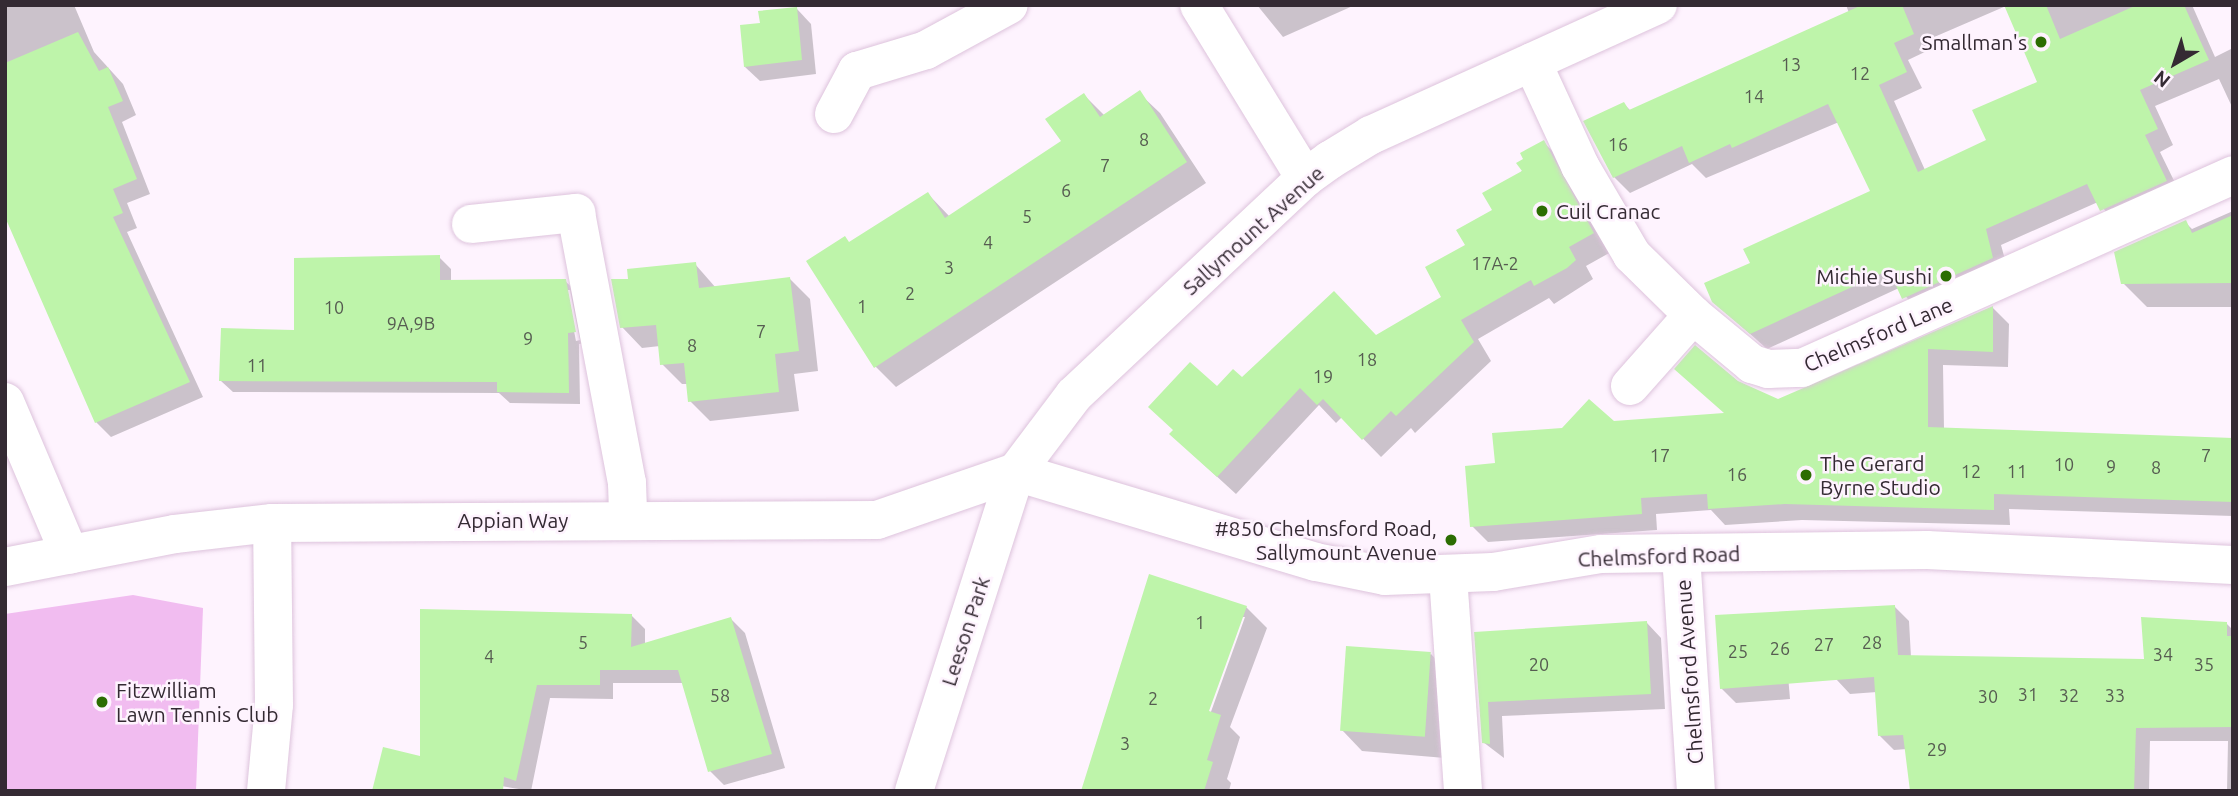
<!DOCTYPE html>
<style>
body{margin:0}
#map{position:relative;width:2238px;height:796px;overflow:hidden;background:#fef3fe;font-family:Ubuntu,sans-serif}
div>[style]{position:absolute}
.green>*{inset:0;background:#f1bcf0}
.shadow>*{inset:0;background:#0003}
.building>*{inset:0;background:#bef4aa;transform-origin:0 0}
.roads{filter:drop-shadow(0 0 2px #ddc3dc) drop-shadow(0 0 2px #ddc3dc)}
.minor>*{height:38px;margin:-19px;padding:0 19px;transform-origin:19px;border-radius:19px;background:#fff}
.dots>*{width:19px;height:19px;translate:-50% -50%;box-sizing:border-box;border:4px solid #fef3fe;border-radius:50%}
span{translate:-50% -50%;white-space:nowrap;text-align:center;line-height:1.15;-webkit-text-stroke:5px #fef3fe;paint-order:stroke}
.number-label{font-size:18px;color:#565c51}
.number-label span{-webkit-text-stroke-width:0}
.poi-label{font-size:21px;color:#342a33}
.right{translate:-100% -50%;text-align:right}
.left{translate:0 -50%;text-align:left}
.street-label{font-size:21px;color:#342a33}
.frame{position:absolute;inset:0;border:7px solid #342a33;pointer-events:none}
.north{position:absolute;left:2140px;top:28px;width:70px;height:70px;-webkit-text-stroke:5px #fef3fe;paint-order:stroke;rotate:219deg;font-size:19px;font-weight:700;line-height:28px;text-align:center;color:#342a33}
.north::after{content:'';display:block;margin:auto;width:24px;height:32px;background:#342a33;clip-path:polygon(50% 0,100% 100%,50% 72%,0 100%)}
</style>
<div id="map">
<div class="green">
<div style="clip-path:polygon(133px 595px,203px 608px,196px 791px,5px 791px,5px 614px)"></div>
</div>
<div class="shadow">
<div style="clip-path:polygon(5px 5px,74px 5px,94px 52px,123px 84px,136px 115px,122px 122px,150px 194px,127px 203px,137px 228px,127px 232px,203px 397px,111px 437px,96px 422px,5px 209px)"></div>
<div style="clip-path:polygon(1257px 5px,1355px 5px,1283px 37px)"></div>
<div style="clip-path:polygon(evenodd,1846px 5px,2192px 5px,2215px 57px,2233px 48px,2233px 109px,2219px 79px,2155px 106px,2173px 145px,2160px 152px,2182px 197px,2118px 226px,2098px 202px,2001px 245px,2009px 274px,1920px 314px,1899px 288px,1767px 349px,1713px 301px,1752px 264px,1873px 192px,1839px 122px,1706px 178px,1692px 164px,1630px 193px,1614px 177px,1624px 104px,1631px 111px,1849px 13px,1846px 5px,2006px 6px,2040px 83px,1988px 141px,1925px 170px,1894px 101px,1922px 88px,1908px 60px,1929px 50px,1925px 41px,2006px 6px)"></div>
<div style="clip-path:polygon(797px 9px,811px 24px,816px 74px,760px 81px,745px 67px,761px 25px)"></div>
<div style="clip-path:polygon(1139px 93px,1160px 113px,1206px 183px,896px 387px,875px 366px,850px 244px,928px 194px,950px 217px,1063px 142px,1084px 95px,1105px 116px)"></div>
<div style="clip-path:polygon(1543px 142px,1562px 160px,1611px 252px,1586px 266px,1593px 279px,1554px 304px,1549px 298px,1478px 339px,1491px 361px,1415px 433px,1411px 428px,1381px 457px,1342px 417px,1336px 423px,1319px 405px,1236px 494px,1190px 452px,1217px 389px,1376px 337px,1444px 298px,1467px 246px)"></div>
<div style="clip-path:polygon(2233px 211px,2233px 307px,2147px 307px,2123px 283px,2185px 222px,2192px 229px)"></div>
<div style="clip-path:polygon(evenodd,439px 257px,451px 269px,451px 282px,565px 281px,577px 292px,587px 343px,579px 344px,580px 404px,510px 403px,499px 393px,233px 392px,221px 381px,296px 332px,439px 257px,566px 290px,570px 290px,580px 340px,576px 341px,566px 290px)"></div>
<div style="clip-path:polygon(695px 264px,716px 288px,790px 279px,810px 299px,818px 371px,794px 374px,799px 411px,710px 421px,690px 401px,688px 384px,682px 384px,662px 364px,660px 346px,642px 348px,622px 327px,630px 281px)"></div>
<div style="clip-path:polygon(1993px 308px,2009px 324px,2008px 367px,1943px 365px,1944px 429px,2233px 440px,2233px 516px,2009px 509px,2010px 525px,1802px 520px,1725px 525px,1711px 510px,1656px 514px,1657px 530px,1488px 542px,1472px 526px,1497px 465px,1563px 430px,1727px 415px,1738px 383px,1778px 401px)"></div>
<div style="clip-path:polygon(1894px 606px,1909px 621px,1911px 657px,2146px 660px,2226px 623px,2233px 630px,2233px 791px,2227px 791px,2228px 741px,2150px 741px,2149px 791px,1912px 791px,1907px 749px,1894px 750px,1880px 736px,1877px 692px,1850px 694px,1836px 679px)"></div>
<div style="clip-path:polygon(evenodd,1246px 607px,1267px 628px,1230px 727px,1240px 737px,1227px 779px,1231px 783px,1229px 791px,1082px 791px,1246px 607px,1241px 617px,1245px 617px,1208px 720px,1204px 719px,1241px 617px)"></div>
<div style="clip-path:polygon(631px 615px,645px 629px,645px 645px,731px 619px,745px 633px,785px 768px,724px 785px,710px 771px,684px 683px,613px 683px,613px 699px,550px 698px,531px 791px,501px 786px,421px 758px)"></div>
<div style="clip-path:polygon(1647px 623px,1661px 638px,1665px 709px,1502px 716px,1504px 758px,1483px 742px,1476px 633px)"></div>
<div style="clip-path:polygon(1784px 628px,1790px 699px,1736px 703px,1721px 688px)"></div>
<div style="clip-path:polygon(1431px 654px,1451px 675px,1457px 759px,1362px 751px,1342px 730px)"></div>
</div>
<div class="building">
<div style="clip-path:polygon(1862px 5px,1902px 5px,1914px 34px,1894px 43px,1907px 72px,1879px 85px,1918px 172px,1986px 140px,1972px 110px,2037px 82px,2004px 5px,2046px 5px,2060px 39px,2137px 5px,2184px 5px,2209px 60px,2140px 90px,2158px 129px,2145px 135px,2167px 181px,2100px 211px,2087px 184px,1986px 229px,1993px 258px,1902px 299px,1889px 270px,1750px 334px,1712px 302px,1704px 283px,1750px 263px,1743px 249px,1870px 191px,1828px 104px,1732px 148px,1730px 144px,1689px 163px,1682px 146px,1613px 178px,1583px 121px,1624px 102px,1629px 110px)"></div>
<div style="clip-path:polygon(797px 7px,802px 60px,744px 67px,740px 25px,760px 23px,758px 11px)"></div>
<div style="clip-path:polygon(78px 32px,99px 71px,108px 67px,123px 101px,108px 107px,137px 179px,113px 189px,123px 213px,113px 217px,190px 382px,95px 423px,5px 217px,5px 63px)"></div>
<div style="clip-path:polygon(1140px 90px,1187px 162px,874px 368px,806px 261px,845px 236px,849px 242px,928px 192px,945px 218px,1061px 141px,1045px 119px,1084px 93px,1100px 117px)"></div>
<div style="clip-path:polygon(1544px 140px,1594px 233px,1569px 247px,1576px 260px,1567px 268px,1534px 286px,1531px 280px,1461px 320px,1474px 342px,1396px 416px,1391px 411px,1362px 440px,1323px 399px,1317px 405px,1300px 388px,1217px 477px,1169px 434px,1173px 430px,1148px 407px,1190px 362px,1217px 386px,1233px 369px,1242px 377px,1334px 291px,1376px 335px,1441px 297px,1425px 267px,1465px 245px,1456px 230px,1492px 210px,1482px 193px,1522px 171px,1516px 163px,1523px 159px,1520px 153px)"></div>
<div style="clip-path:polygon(2233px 215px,2233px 283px,2121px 284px,2114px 252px,2186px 220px,2192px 233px)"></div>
<div style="clip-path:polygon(440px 255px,440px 280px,566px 279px,576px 332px,568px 333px,569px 393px,497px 392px,497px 382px,219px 381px,221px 328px,294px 330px,294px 258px)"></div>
<div style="clip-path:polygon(696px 262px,699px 288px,790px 277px,799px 351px,775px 354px,779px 392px,688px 402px,684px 363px,660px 365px,656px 325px,620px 328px,611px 279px,628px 279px,627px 269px)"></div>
<div style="clip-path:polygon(1993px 306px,1993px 352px,1928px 349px,1928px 427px,2233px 438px,2233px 502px,1994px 494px,1994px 510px,1785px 504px,1708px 509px,1707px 494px,1641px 498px,1642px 514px,1470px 527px,1465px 466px,1495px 463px,1492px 433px,1562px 428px,1589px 399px,1614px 421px,1724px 413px,1674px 369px,1695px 345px,1738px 381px,1778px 399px)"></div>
<div style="clip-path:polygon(1149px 574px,1247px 606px,1209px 711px,1221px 715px,1207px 760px,1213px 762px,1204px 791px,1081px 791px)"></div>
<div style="clip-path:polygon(1895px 605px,1898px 655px,2144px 659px,2141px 617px,2227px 622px,2227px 636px,2233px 636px,2233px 727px,2136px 728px,2134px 791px,1910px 791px,1903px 735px,1878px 736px,1874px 677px,1720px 689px,1715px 615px)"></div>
<div style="clip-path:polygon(420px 609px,632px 614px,631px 647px,731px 617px,772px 754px,708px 772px,678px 670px,600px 670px,600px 685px,537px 685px,516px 781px,504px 777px,503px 791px,372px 791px,383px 747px,420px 756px)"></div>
<div style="clip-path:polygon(1647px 621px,1651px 694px,1488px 702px,1490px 744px,1482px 743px,1474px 632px)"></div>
<div style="left:1346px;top:646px;width:85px;height:85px;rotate:4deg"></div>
</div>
<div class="roads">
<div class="minor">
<div style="left:1199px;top:5px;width:203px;rotate:58.5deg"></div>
<div style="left:1532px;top:62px;width:115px;rotate:65.2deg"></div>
<div style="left:1580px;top:166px;width:103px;rotate:59.7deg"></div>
<div style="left:1632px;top:255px;width:86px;rotate:44.5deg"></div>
<div style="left:1693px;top:315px;width:77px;rotate:39.7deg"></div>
<div style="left:1752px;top:364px;width:17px;rotate:17deg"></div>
<div style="left:1768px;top:369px;width:34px;rotate:-2deg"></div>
<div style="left:1802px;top:368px;width:472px;rotate:-24.1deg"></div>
<div style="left:834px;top:114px;width:49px;rotate:-61.9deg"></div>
<div style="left:857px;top:71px;width:72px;rotate:-16.9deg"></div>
<div style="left:926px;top:50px;width:94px;rotate:-28.5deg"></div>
<div style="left:471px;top:224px;width:106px;rotate:-6deg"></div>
<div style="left:576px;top:213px;width:275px;rotate:79.3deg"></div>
<div style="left:627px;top:483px;width:37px;rotate:88deg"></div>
<div style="left:1630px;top:386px;width:95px;rotate:-48.4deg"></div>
<div style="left:5px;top:402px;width:166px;rotate:67deg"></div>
<div style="left:1016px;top:472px;width:313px;rotate:16.7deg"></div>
<div style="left:1316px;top:562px;width:70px;rotate:11.5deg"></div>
<div style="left:1385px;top:576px;width:108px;rotate:-2.1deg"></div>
<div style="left:1493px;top:572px;width:109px;rotate:-9.5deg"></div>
<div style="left:1601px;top:554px;width:326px;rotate:-0.7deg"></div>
<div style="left:1927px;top:550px;width:306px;rotate:2.8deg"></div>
<div style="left:1681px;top:554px;width:237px;rotate:86.4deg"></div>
<div style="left:5px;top:567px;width:173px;rotate:-11deg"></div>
<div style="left:175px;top:534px;width:98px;rotate:-6.5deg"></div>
<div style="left:272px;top:523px;width:605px;rotate:-0.28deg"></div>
<div style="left:877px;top:520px;width:147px;rotate:-19.1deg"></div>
<div style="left:1448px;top:576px;width:216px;rotate:86deg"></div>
<div style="left:266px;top:791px;width:86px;rotate:-84.7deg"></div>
<div style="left:274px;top:705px;width:182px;rotate:-90.6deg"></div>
<div style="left:914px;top:791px;width:335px;rotate:-72.3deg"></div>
<div style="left:1016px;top:472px;width:96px;rotate:-53deg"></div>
<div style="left:1074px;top:395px;width:317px;rotate:-43.2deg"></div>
<div style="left:1305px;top:178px;width:31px;rotate:-36deg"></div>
<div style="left:1330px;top:160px;width:48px;rotate:-31.4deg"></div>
<div style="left:1371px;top:135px;width:315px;rotate:-24.4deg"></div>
</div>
</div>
<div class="dots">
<div style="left:2041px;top:42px;background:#2c6d02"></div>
<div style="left:1542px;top:211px;background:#2c6d02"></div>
<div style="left:1946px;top:276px;background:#2c6d02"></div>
<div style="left:1806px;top:475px;background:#2c6d02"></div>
<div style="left:1451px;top:540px;background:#2c6d02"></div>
<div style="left:102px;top:702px;background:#2c6d02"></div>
</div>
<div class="number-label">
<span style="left:1791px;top:64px">13</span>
<span style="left:1860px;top:73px">12</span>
<span style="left:1754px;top:96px">14</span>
<span style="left:1144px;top:139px">8</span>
<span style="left:1618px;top:144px">16</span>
<span style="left:1105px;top:165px">7</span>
<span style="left:1066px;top:190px">6</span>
<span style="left:1027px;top:216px">5</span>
<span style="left:988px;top:242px">4</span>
<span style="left:1495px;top:263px">17A-2</span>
<span style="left:949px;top:267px">3</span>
<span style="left:910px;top:293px">2</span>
<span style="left:862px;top:306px">1</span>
<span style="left:334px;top:307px">10</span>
<span style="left:411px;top:323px">9A,9B</span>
<span style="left:761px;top:331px">7</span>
<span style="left:528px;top:338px">9</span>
<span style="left:692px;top:345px">8</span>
<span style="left:1367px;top:359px">18</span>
<span style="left:257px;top:365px">11</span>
<span style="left:1323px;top:376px">19</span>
<span style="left:1660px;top:455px">17</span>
<span style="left:2206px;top:455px">7</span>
<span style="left:2064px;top:464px">10</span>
<span style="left:2111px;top:466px">9</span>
<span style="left:2156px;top:467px">8</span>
<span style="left:1971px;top:471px">12</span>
<span style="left:2017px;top:471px">11</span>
<span style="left:1737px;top:474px">16</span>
<span style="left:1200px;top:622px">1</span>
<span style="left:583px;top:642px">5</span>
<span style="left:1872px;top:642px">28</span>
<span style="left:1824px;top:644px">27</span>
<span style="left:1780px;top:648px">26</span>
<span style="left:1738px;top:651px">25</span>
<span style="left:2163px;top:654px">34</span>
<span style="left:489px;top:656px">4</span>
<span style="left:1539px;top:664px">20</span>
<span style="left:2204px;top:664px">35</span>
<span style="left:2028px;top:694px">31</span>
<span style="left:720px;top:695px">58</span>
<span style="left:2069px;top:695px">32</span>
<span style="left:2115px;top:695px">33</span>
<span style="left:1988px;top:696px">30</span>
<span style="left:1153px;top:698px">2</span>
<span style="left:1125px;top:743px">3</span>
<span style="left:1937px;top:749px">29</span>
</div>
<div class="poi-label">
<span class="right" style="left:2027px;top:42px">Smallman's</span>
<span class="left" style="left:1556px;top:211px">Cuil Cranac</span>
<span class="right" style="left:1932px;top:276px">Michie Sushi</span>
<span class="left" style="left:1820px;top:475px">The Gerard<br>Byrne Studio</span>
<span class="right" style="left:1437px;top:540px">#850 Chelmsford Road,<br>Sallymount Avenue</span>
<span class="left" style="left:116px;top:702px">Fitzwilliam<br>Lawn Tennis Club</span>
</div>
<div class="street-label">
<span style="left:1253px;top:230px;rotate:-42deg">Sallymount Avenue</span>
<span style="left:1878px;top:334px;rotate:-23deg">Chelmsford Lane</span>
<span style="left:513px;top:520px">Appian Way</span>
<span style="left:1659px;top:556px;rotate:-2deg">Chelmsford Road</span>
<span style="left:965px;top:631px;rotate:-72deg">Leeson Park</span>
<span style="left:1689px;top:672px;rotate:-94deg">Chelmsford Avenue</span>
</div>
<div class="frame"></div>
<div class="north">N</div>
</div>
